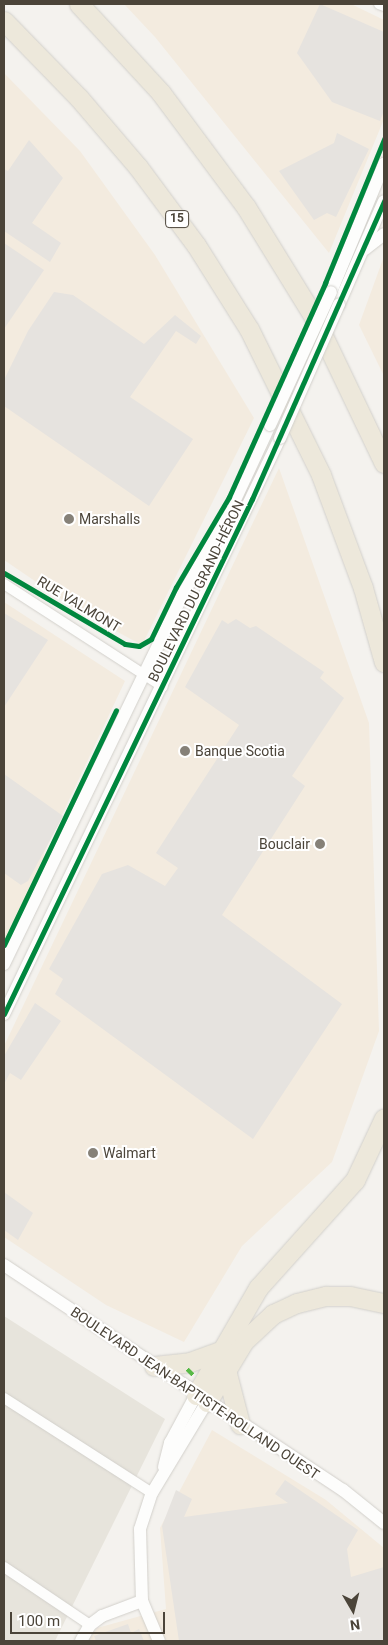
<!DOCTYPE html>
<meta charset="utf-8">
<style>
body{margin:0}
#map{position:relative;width:388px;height:1645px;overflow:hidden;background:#f4f2ee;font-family:Roboto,sans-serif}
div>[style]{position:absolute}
.residential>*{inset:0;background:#e7e4dc}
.commercial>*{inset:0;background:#f3ebdf}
.parking>*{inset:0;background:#e6e3df}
.roads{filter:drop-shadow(0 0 1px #d2d0cb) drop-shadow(0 0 1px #d2d0cb)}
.minor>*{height:10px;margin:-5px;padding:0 5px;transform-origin:5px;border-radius:5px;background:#fdfdfc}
.tertiary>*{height:12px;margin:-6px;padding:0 6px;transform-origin:6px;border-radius:6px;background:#fdfdfc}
.motorway>*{height:19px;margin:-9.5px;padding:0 9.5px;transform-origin:9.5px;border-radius:9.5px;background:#ede8db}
.bridges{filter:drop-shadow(0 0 1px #d2d0cb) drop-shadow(0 0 1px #d2d0cb)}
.tertiary-bridge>*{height:12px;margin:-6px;padding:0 6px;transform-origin:6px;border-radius:6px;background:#fdfdfc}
.quiet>*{height:4px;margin-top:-2px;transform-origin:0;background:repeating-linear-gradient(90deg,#58b947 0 8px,transparent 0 12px)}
.cycleway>*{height:5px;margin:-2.5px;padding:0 2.5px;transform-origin:2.5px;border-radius:2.5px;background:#00873e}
.dots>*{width:14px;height:14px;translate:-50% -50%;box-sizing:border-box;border:2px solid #fff;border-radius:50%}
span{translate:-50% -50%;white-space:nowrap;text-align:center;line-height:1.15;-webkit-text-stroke:4px #fff;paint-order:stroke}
.shield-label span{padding:1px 4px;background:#fff;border:1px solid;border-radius:4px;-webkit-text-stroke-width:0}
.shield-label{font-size:12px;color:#4b4439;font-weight:700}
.poi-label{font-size:14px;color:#4b4439}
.left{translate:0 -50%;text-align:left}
.right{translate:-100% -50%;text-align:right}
.street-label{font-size:14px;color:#4b4439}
.frame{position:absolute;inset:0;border:5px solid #4b4439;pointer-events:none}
.north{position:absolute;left:328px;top:1585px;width:50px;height:50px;-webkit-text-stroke:4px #fff;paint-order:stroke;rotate:172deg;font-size:14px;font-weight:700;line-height:20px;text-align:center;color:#4b4439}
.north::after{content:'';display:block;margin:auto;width:18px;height:22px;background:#4b4439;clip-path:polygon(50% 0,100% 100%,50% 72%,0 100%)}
.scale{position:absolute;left:10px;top:1612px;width:155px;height:22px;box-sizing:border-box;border:2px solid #4b4439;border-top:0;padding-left:6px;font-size:15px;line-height:18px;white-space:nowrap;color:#4b4439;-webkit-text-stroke:4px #fff;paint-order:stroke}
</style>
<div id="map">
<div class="residential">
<div style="clip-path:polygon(4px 1316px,165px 1419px,55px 1641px,4px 1641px)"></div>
</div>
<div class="commercial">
<div style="clip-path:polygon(124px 4px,351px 4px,384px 20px,384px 119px,329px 253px,155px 37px)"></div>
<div style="clip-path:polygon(4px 73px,80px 151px,155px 255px,254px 418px,142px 645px,82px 613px,4px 560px)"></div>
<div style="clip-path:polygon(383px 259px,384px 259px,384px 376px,359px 325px)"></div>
<div style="clip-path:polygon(279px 468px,369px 723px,379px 1031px,332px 1162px,242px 1246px,184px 1342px,106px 1305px,4px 1237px,4px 1046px)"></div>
<div style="clip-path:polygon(4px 602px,125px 681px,44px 853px,40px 897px,4px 970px)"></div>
<div style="clip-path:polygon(212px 1430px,326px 1500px,384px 1548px,384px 1641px,89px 1641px,97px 1628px,166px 1609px,160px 1528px)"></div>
</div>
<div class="parking">
<div style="clip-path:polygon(320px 4px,384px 32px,384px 111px,380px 121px,332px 102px,297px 53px)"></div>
<div style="clip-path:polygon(337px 133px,369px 149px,336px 217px,327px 213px,314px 220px,279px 171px,334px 143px)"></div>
<div style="clip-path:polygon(29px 140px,63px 178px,32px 223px,61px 243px,50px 262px,4px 231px,4px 169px,8px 171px)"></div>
<div style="clip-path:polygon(4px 243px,44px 270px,4px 329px)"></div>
<div style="clip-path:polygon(54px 292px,73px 295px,144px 344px,175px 315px,201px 336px,196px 344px,176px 331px,130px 397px,193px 439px,149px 506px,4px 406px,4px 380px,28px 331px)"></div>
<div style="clip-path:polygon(4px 613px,48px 640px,4px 707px)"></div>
<div style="clip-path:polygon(236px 619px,250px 628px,256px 626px,324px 672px,320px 678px,344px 698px,292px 776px,305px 786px,222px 915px,342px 1004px,253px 1139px,55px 994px,63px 979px,49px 969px,102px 874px,128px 865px,165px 886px,178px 868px,156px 853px,239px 725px,185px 687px,222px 620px,228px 624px)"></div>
<div style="clip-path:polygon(4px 774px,63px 816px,28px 881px,21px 885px,4px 873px)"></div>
<div style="clip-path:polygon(35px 1003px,61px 1021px,21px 1080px,10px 1073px,4px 1084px,4px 1056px)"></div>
<div style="clip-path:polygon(4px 1192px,33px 1213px,18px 1240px,4px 1230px)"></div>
<div style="clip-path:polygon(285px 1480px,358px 1530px,347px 1549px,351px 1577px,384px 1567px,384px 1641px,179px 1641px,162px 1526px,176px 1490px,192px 1499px,184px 1517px,288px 1503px,275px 1494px)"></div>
<div style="clip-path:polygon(128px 1624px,131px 1633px,139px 1629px,144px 1641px,96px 1641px,94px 1636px)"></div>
</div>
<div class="roads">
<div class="minor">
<div style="left:379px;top:4px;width:5px;rotate:22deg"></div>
<div style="left:4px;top:584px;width:189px;rotate:32.9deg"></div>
<div style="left:4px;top:1398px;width:176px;rotate:32.7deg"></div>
<div style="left:4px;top:1567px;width:104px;rotate:34deg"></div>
</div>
<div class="tertiary">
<div style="left:365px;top:249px;width:24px;rotate:-38deg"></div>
<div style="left:331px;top:292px;width:139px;rotate:-67.5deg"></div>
<div style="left:339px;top:304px;width:112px;rotate:-66.4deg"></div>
<div style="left:4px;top:964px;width:409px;rotate:-64.2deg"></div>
<div style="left:182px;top:596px;width:93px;rotate:-60.4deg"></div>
<div style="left:228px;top:515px;width:99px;rotate:-65deg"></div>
<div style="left:4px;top:1014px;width:639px;rotate:-64.4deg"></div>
<div style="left:4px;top:1265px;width:407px;rotate:33.6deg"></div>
<div style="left:343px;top:1490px;width:53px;rotate:38.8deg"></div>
<div style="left:164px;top:1467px;width:25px;rotate:-76deg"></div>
<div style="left:170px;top:1443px;width:55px;rotate:-61.6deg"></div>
<div style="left:81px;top:1641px;width:18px;rotate:-61deg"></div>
<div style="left:90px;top:1625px;width:15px;rotate:-37deg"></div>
<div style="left:102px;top:1616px;width:43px;rotate:-20.6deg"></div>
<div style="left:159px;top:1641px;width:43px;rotate:-113deg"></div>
<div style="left:142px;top:1601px;width:72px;rotate:-91.6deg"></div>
<div style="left:140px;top:1529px;width:38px;rotate:-72deg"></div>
<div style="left:152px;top:1493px;width:106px;rotate:-58.9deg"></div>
</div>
<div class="motorway">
<div style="left:79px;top:4px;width:121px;rotate:47.3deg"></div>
<div style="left:161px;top:93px;width:142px;rotate:53.3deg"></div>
<div style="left:246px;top:207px;width:129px;rotate:58.3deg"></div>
<div style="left:314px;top:317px;width:162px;rotate:64.4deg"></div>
<div style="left:4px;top:21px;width:107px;rotate:45.8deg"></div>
<div style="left:79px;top:98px;width:91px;rotate:49.5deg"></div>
<div style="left:138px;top:167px;width:97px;rotate:53.4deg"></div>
<div style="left:196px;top:245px;width:99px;rotate:57.8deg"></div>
<div style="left:249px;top:329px;width:163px;rotate:63.7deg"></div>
<div style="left:321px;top:475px;width:121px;rotate:69.6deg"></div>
<div style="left:363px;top:588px;width:77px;rotate:74.2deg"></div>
<div style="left:154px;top:1366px;width:36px;rotate:-6deg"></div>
<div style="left:190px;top:1362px;width:30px;rotate:-20deg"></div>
<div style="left:226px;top:1370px;width:56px;rotate:75.5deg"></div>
<div style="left:196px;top:1395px;width:124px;rotate:-59.9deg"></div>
<div style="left:258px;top:1288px;width:145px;rotate:-48.1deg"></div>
<div style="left:355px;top:1180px;width:68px;rotate:-64.9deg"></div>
<div style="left:207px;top:1402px;width:71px;rotate:-58.8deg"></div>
<div style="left:244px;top:1341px;width:40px;rotate:-43deg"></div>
<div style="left:273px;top:1314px;width:26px;rotate:-25deg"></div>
<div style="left:297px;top:1303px;width:30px;rotate:-14deg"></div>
<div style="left:326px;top:1296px;width:24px"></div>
<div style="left:350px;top:1296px;width:35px;rotate:12deg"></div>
</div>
</div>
<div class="bridges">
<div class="tertiary-bridge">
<div style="left:270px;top:425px;width:146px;rotate:-65.4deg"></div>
<div style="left:280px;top:438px;width:146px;rotate:-66.2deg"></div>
</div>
</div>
<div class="quiet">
<div style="left:187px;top:1369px;width:11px;rotate:45deg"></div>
</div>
<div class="cycleway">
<div style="left:4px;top:573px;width:140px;rotate:30.4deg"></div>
<div style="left:125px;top:644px;width:14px;rotate:8deg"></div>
<div style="left:139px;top:646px;width:14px;rotate:-30deg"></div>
<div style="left:151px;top:639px;width:58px;rotate:-64.3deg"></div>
<div style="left:176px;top:587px;width:104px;rotate:-59.5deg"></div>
<div style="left:229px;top:497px;width:235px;rotate:-65.8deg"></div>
<div style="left:325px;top:283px;width:156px;rotate:-67.7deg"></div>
<div style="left:4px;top:945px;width:260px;rotate:-64.5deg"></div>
<div style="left:4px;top:1014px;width:572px;rotate:-64.29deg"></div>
<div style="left:252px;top:499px;width:326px;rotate:-66.1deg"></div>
</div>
<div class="dots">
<div style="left:69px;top:519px;background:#868178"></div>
<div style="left:185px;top:751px;background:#868178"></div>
<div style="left:320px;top:844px;background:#868178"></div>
<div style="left:93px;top:1153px;background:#868178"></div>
</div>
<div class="shield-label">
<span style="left:177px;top:219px">15</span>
</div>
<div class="poi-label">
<span class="left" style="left:79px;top:519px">Marshalls</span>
<span class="left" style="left:195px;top:751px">Banque Scotia</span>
<span class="right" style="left:310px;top:844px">Bouclair</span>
<span class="left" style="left:103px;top:1153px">Walmart</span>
</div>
<div class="street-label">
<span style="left:196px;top:591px;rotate:-64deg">BOULEVARD DU GRAND-HÉRON</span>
<span style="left:79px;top:604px;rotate:31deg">RUE VALMONT</span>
<span style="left:195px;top:1393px;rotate:34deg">BOULEVARD JEAN-BAPTISTE-ROLLAND OUEST</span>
</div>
<div class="frame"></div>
<div class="north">N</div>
<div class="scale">100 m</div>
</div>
